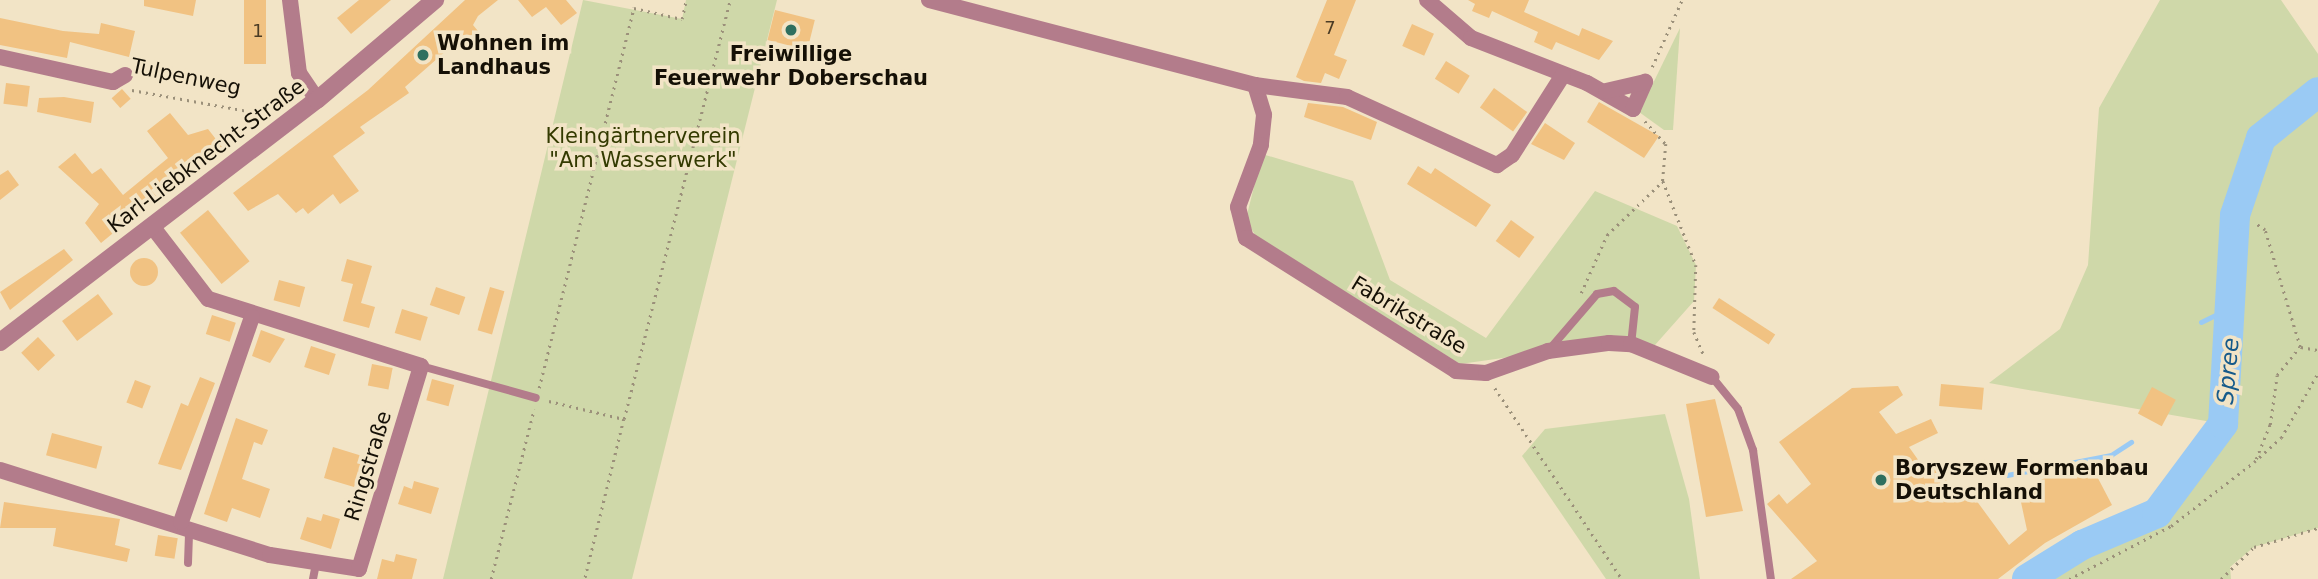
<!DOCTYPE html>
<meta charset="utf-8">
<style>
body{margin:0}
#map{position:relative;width:2318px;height:579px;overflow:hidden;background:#f2e4c6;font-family:"DejaVu Sans",sans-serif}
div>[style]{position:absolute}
.green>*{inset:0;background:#cfd8a9}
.stream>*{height:5px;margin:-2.5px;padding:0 2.5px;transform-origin:2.5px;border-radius:2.5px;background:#9acaf4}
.river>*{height:30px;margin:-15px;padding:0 15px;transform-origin:15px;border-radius:15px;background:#9acaf4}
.building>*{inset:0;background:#f1c282;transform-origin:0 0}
.round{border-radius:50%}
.path>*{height:2.5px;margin-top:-1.25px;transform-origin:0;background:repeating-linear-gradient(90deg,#9b907a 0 2px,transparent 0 7px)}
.service>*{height:8px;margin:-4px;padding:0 4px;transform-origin:4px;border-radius:4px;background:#b37c8b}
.minor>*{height:16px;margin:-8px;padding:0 8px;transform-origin:8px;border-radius:8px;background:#b37c8b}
.tertiary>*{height:18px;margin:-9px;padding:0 9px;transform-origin:9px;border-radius:9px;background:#b37c8b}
.dots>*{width:19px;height:19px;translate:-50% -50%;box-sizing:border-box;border:4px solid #f2e4c6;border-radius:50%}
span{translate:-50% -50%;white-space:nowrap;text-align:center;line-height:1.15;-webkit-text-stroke:7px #f2e4c6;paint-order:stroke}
.number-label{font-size:18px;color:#4c3c25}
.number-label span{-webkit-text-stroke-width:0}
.poi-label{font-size:21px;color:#151006;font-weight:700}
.left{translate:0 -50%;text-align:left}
.street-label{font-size:21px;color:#151006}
.park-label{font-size:21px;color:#333a00}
.water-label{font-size:23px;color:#165a8a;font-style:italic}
</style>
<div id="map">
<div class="green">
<div style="clip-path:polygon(583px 0,682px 19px,686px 0,777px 0,632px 579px,443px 579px)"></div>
<div style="clip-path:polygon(2160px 0,2281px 0,2318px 54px,2318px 528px,2254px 547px,2230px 567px,2231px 579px,2027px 579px,2082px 545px,2157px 513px,2223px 424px,1989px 383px,2060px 329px,2088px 265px,2099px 108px)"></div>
<div style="clip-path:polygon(1680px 28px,1673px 130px,1664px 130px,1639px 112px)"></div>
<div style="clip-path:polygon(1262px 154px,1353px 181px,1390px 280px,1486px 338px,1595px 191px,1677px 226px,1696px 265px,1694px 301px,1655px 345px,1609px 343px,1460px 364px,1255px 235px,1246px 219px)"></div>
<div style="clip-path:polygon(1665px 414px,1689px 499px,1700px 579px,1606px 579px,1522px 456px,1545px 429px)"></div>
</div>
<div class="stream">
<div style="left:2201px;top:322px;width:37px;rotate:-26deg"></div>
<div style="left:2007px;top:475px;width:106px;rotate:-10.9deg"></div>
<div style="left:2111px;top:455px;width:24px;rotate:-33deg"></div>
</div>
<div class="river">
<div style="left:2027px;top:579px;width:65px;rotate:-31.7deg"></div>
<div style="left:2082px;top:545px;width:82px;rotate:-23.1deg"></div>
<div style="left:2157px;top:513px;width:111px;rotate:-53.4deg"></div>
<div style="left:2223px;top:424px;width:209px;rotate:-86.7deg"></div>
<div style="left:2235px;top:215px;width:81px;rotate:-71.3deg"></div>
<div style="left:2261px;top:138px;width:73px;rotate:-38.9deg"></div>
</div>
<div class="building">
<div style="clip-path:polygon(144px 0,196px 0,193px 16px,144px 6px)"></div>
<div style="left:244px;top:0;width:22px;height:64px"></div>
<div style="clip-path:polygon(359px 0,391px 0,351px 34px,337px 18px)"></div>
<div style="clip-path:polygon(465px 0,498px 0,478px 16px,473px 25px,478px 31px,447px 50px,405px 87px,409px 93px,360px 127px,365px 133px,333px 156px,359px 191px,340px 204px,333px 194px,308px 214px,303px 208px,296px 213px,278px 194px,248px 211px,233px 193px,368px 90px)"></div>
<div style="clip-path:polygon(518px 0,566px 0,577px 13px,561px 25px,546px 7px,532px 17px)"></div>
<div style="clip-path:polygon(1327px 0,1356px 0,1334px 55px,1347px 60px,1339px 79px,1325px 73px,1321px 83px,1304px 81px,1296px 77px)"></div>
<div style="clip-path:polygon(1468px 0,1529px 0,1524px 12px,1579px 36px,1582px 28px,1613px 41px,1599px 60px,1556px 42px,1552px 50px,1534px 42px,1538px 32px,1492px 11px,1489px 18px,1472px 11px,1475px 4px)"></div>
<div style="left:775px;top:10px;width:41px;height:31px;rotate:14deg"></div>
<div style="clip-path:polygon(0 18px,63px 31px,99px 34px,101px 23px,135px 31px,129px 57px,70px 42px,67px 58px,0 45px)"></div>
<div style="left:1412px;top:24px;width:24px;height:24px;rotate:24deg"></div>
<div style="left:1446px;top:61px;width:28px;height:21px;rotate:32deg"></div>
<div style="left:6px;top:83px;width:24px;height:21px;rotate:7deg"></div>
<div style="left:1494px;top:88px;width:41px;height:24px;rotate:36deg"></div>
<div style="left:122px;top:89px;width:13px;height:14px;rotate:48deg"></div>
<div style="clip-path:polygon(64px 97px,94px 102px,91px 123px,37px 112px,39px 98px)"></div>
<div style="clip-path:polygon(1599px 102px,1659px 136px,1644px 158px,1587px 122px)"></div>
<div style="clip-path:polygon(1308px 103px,1343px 107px,1377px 122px,1371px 140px,1304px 117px)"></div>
<div style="clip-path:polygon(170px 113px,188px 135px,208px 129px,222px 147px,194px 168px,188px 160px,151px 190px,157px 197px,101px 243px,85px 223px,99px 204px,58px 167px,75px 153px,92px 174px,101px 168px,123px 195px,168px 158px,147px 131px)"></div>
<div style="clip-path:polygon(1545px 123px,1575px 143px,1564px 160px,1531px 144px)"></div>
<div style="clip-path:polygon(1418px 166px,1431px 174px,1435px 168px,1491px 205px,1476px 227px,1407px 184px)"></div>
<div style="clip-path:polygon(8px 170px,19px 185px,0 200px,0 175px)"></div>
<div style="left:208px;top:210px;width:66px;height:36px;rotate:51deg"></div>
<div style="left:1511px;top:220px;width:29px;height:26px;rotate:36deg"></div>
<div style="clip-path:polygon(64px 249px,73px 260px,10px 310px,0 292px)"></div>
<div class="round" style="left:130px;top:258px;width:28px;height:28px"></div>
<div style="clip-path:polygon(347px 259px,372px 266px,361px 303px,375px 307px,369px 328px,343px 321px,353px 284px,341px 281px)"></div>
<div style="left:279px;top:280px;width:27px;height:21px;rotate:15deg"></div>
<div style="left:436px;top:287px;width:31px;height:19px;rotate:19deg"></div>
<div style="left:490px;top:287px;width:15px;height:45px;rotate:16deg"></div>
<div style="left:98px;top:294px;width:25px;height:45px;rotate:53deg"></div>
<div style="left:1719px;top:298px;width:67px;height:12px;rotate:33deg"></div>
<div style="left:402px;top:309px;width:27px;height:25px;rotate:17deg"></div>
<div style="left:212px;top:315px;width:25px;height:20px;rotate:18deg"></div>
<div style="clip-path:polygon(261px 330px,285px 339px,270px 363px,252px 356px)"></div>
<div style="left:38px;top:337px;width:25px;height:23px;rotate:47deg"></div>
<div style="left:311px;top:346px;width:26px;height:22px;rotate:18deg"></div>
<div style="left:372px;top:364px;width:21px;height:22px;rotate:11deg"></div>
<div style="clip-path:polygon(200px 377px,215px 383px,181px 470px,158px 464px,181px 403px,188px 406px)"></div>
<div style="left:432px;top:379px;width:23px;height:22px;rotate:15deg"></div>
<div style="left:135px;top:380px;width:17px;height:24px;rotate:21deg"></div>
<div style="left:1941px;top:384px;width:43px;height:22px;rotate:5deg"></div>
<div style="clip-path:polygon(1898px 386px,1903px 395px,1879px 412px,1896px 434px,1931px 419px,1938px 433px,1909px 447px,1926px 471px,1935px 465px,1955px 492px,1965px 485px,2009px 545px,2027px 530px,2019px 493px,2063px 467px,2068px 474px,2090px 463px,2112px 505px,2045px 543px,1998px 579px,1791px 579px,1817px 561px,1767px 504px,1779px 494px,1787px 504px,1811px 484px,1779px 442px,1852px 388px)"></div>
<div style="left:2152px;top:387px;width:27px;height:30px;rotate:28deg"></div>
<div style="clip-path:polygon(1715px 399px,1743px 511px,1706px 517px,1686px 404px)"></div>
<div style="clip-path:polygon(236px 418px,268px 430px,262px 445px,254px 442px,242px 479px,270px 489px,260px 518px,232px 508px,227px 522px,204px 514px)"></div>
<div style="left:52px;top:433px;width:52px;height:23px;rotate:15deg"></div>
<div style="clip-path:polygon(333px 447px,372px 459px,365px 480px,357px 477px,354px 487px,324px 478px)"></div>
<div style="clip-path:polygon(414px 481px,439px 488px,431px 514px,398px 504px,404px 486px,412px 489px)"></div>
<div style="clip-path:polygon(4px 502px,120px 519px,115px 545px,130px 549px,127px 562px,53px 546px,56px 528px,0 528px)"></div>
<div style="clip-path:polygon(323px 514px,340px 519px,331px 549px,300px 539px,307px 517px,321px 521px)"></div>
<div style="left:158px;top:535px;width:20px;height:21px;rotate:9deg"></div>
<div style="clip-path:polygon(396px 554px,417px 559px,412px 579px,377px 579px,382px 559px,394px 562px)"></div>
</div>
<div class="path">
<div style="left:1652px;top:67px;width:73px;rotate:-65.9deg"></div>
<div style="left:132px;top:90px;width:140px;rotate:10.3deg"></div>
<div style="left:1645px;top:121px;width:31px;rotate:48deg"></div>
<div style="left:1666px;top:144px;width:37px;rotate:95deg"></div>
<div style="left:1663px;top:181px;width:90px;rotate:68.6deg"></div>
<div style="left:1696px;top:265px;width:67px;rotate:91.7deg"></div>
<div style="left:1694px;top:332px;width:26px;rotate:67deg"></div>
<div style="left:1581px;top:293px;width:64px;rotate:-65.9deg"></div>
<div style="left:1607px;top:235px;width:78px;rotate:-44deg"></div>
<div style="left:2301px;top:347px;width:17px;rotate:10deg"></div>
<div style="left:539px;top:388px;width:392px;rotate:-76deg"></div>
<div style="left:634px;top:8px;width:49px;rotate:12.9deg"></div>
<div style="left:682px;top:19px;width:19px;rotate:-78deg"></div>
<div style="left:1495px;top:388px;width:229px;rotate:56.4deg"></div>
<div style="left:549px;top:401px;width:77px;rotate:13.5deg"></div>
<div style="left:624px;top:419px;width:165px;rotate:103.7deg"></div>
<div style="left:624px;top:419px;width:432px;rotate:-75.8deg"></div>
<div style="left:2256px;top:459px;width:37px;rotate:-68deg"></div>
<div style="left:2270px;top:425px;width:50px;rotate:-82deg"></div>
<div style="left:2277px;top:375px;width:36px;rotate:-51deg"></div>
<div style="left:2300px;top:347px;width:122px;rotate:-106.7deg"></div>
<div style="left:2265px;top:230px;width:11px;rotate:-146deg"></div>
<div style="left:491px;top:579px;width:175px;rotate:-75.8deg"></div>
<div style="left:2069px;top:579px;width:115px;rotate:-27.5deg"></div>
<div style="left:2171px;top:526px;width:105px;rotate:-37.6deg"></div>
<div style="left:2254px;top:462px;width:36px;rotate:-42deg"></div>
<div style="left:2281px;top:438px;width:75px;rotate:-60.4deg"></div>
<div style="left:2221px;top:579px;width:46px;rotate:-44.1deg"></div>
<div style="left:2254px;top:547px;width:67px;rotate:-16.5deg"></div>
</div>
<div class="service">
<div style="left:1548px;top:351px;width:75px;rotate:-49.3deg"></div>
<div style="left:1597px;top:294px;width:17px;rotate:-10deg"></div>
<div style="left:1614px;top:291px;width:26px;rotate:37deg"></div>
<div style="left:1635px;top:307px;width:37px;rotate:96deg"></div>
<div style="left:421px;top:366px;width:119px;rotate:15.5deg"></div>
<div style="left:1712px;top:377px;width:41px;rotate:50.9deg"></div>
<div style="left:1738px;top:409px;width:44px;rotate:69.9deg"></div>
<div style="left:1753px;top:450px;width:130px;rotate:82.1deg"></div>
<div style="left:188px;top:563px;width:35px;rotate:-88deg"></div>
<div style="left:313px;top:579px;width:15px;rotate:-79deg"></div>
</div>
<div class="minor">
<div style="left:290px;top:0;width:74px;rotate:83deg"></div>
<div style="left:299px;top:73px;width:32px;rotate:56deg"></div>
<div style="left:929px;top:0;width:337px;rotate:14.6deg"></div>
<div style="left:1255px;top:85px;width:31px;rotate:73deg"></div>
<div style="left:1264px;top:115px;width:30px;rotate:96deg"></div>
<div style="left:1261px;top:145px;width:66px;rotate:110.4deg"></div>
<div style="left:1238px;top:207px;width:32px;rotate:76deg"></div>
<div style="left:1246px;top:238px;width:249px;rotate:32.3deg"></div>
<div style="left:1456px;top:371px;width:30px;rotate:4deg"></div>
<div style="left:1486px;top:373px;width:66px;rotate:-19.5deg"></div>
<div style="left:1548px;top:351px;width:62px;rotate:-7.5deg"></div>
<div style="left:1609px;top:343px;width:22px;rotate:3deg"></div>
<div style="left:1631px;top:344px;width:87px;rotate:22.2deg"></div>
<div style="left:1427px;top:0;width:58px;rotate:40.8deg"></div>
<div style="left:1471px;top:38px;width:124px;rotate:21.2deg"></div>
<div style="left:1587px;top:83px;width:53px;rotate:29.5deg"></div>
<div style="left:1633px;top:109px;width:30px;rotate:-66deg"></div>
<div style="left:0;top:57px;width:116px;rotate:12.5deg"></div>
<div style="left:113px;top:82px;width:14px;rotate:-30deg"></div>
<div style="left:1255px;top:85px;width:93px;rotate:7.4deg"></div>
<div style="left:1347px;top:97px;width:165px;rotate:24.4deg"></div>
<div style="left:1497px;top:165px;width:18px;rotate:-34deg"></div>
<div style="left:1512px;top:155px;width:95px;rotate:-57.5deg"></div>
<div style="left:1606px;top:91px;width:40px;rotate:-13deg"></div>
<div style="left:0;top:470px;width:283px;rotate:17.5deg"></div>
<div style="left:270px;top:555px;width:90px;rotate:8.9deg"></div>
<div style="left:359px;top:569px;width:212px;rotate:-73deg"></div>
<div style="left:421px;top:366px;width:223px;rotate:-162.5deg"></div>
<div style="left:208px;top:299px;width:92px;rotate:-127.5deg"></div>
<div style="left:181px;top:522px;width:217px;rotate:-70.9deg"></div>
</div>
<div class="tertiary">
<div style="left:0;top:342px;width:399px;rotate:-37.4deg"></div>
<div style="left:317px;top:100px;width:155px;rotate:-40.3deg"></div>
</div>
<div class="dots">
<div style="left:791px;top:30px;background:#2e6f5f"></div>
<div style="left:423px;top:55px;background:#2e6f5f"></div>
<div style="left:1881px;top:480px;background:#2e6f5f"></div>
</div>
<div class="number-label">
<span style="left:1330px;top:28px">7</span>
<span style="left:258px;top:31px">1</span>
</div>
<div class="poi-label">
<span class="left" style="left:437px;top:55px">Wohnen im<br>Landhaus</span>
<span style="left:791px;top:66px">Freiwillige<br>Feuerwehr Doberschau</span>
<span class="left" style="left:1895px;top:480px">Boryszew Formenbau<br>Deutschland</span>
</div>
<div class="street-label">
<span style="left:186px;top:77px;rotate:12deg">Tulpenweg</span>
<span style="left:206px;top:156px;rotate:-37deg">Karl-Liebknecht-Straße</span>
<span style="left:1409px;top:315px;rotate:31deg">Fabrikstraße</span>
<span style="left:368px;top:466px;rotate:-73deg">Ringstraße</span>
</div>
<div class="park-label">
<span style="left:643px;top:148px">Kleingärtnerverein<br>"Am Wasserwerk"</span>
</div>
<div class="water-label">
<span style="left:2228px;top:371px;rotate:-85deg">Spree</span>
</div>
</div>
